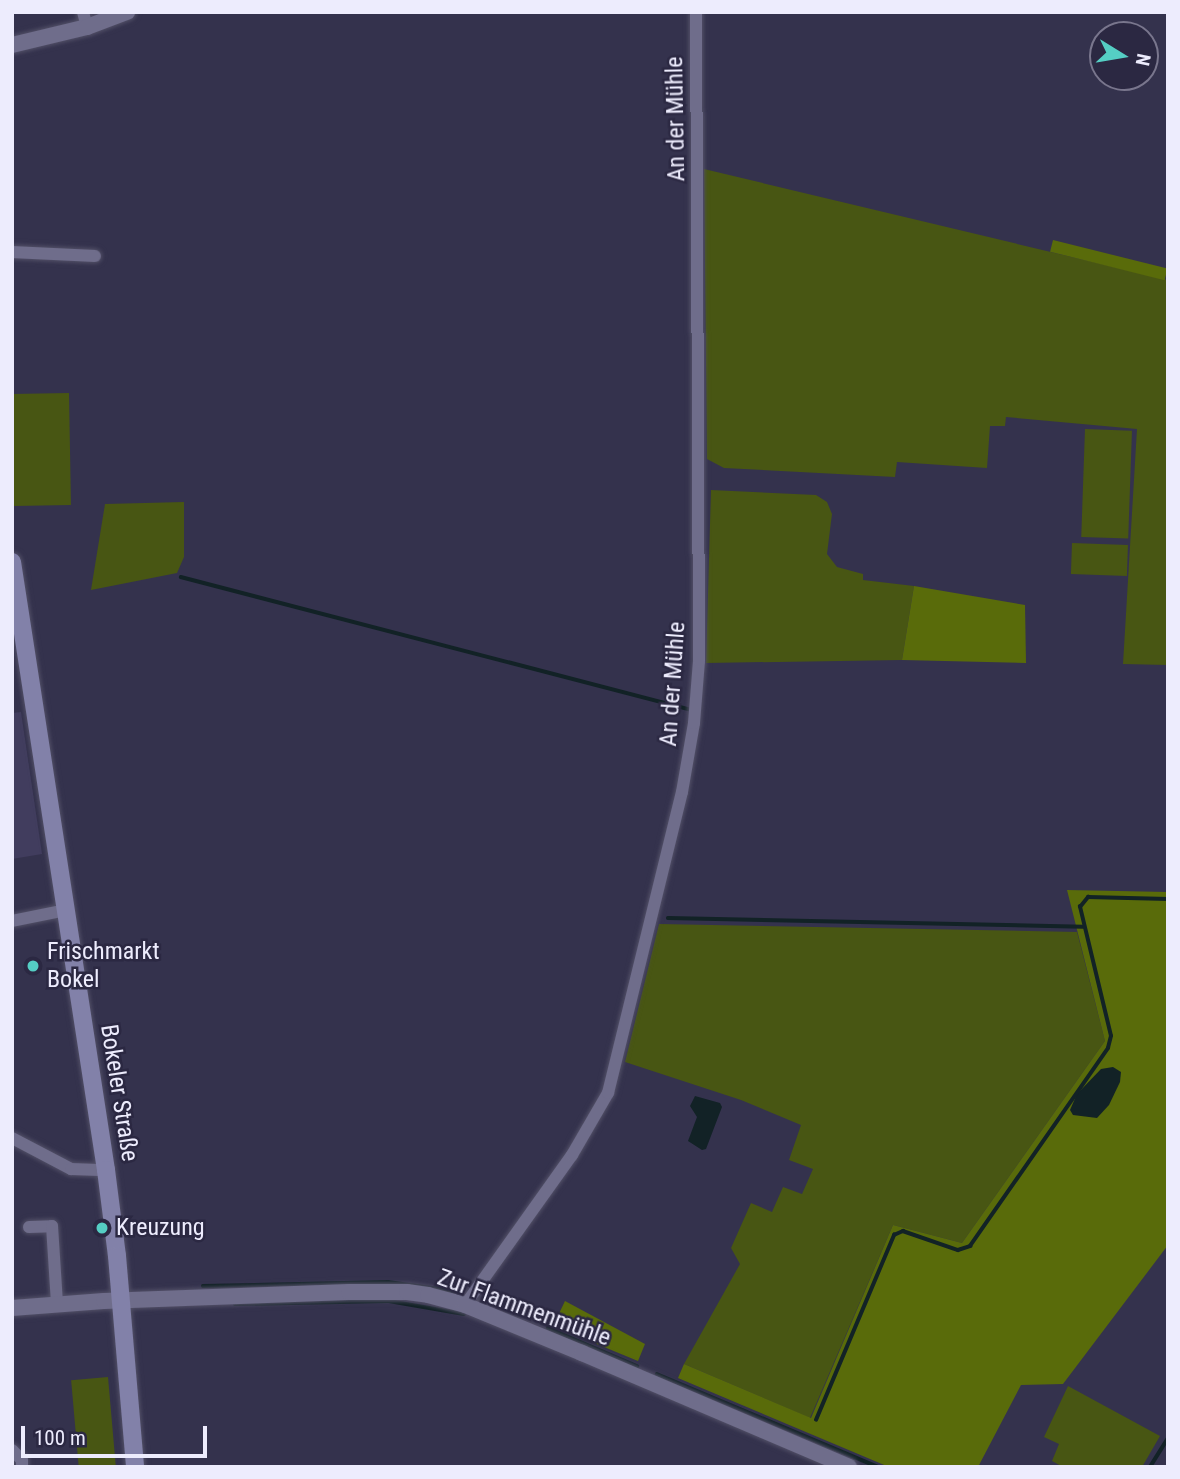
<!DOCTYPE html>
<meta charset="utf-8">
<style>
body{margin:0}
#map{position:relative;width:1180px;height:1479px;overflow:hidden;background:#34324d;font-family:"Roboto Condensed",sans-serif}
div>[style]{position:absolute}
.built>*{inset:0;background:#413d5e}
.green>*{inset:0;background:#485613;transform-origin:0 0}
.forest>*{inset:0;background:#596b0a;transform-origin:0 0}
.water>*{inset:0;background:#122226}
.stream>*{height:3.5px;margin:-1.75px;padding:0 1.75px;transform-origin:1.75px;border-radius:1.75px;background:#122226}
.roads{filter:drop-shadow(0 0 2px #525067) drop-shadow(0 0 2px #525067)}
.minor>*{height:12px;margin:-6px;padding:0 6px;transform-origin:6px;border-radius:6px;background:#6f6d8b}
.tertiary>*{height:16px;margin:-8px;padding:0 8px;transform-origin:8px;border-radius:8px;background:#6f6d8b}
.secondary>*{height:18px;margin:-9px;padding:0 9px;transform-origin:9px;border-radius:9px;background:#8281a9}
.dots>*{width:19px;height:19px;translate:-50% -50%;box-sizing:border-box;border:4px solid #2b2842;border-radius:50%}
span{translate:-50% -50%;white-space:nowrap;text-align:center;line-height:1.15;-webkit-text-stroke:5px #2b2842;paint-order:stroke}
.street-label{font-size:24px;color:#edecfd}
.poi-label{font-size:24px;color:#edecfd}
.left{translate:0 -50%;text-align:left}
.frame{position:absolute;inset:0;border:14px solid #edecfd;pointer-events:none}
.north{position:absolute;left:1089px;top:21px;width:70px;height:70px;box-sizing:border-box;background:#2b2842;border:2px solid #79768d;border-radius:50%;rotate:101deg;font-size:19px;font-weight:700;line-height:28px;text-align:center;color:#edecfd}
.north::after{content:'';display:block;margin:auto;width:24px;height:32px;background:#55cec4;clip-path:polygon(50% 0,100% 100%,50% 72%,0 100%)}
.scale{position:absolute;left:21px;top:1426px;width:186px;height:32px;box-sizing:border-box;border:4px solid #edecfd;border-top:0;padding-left:9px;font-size:21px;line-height:24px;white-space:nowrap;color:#edecfd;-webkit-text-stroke:5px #2b2842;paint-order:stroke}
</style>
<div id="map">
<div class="built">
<div style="clip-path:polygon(21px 712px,42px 854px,12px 859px,12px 713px)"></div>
</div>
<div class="green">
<div style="clip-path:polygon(704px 169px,1168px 280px,1168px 665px,1123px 664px,1137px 429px,1006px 417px,1005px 426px,990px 426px,987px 468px,897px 462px,895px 477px,724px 468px,707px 459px)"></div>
<div style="left:69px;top:393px;width:112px;height:57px;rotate:89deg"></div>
<div style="left:1085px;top:429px;width:47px;height:108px;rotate:2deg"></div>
<div style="clip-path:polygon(711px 490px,816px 495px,827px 502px,832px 514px,827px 554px,837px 567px,863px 574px,863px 580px,914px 586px,902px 660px,706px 663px)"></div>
<div style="clip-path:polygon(184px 502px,184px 557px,177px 573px,91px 590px,105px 504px)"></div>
<div style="left:1072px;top:543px;width:56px;height:31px;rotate:2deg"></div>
<div style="clip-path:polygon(659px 924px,1077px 932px,1105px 1041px,962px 1243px,893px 1225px,810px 1418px,684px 1364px,740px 1264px,731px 1248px,751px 1203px,772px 1212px,783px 1187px,802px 1194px,813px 1169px,789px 1160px,801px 1125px,741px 1100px,625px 1062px)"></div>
<div style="left:108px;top:1377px;width:90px;height:37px;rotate:85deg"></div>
<div style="clip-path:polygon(1068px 1386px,1160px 1436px,1142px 1467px,1063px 1467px,1052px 1461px,1059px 1444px,1044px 1437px)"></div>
</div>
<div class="forest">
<div style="left:1053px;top:240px;width:118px;height:12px;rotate:14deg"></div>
<div style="clip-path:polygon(914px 586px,1025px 605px,1026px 663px,902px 660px)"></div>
<div style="clip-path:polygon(1067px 890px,1168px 892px,1168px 1245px,1063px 1384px,1021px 1385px,978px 1467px,889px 1467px,678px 1378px,684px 1364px,811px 1418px,893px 1225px,962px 1243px,1105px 1041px)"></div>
<div style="clip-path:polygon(565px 1301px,645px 1344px,638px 1361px,553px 1326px)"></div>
</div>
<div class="water">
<div style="clip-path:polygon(1113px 1067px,1121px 1072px,1120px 1082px,1109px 1105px,1097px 1118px,1073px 1115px,1070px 1110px,1077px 1094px,1101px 1069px)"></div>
<div style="clip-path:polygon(695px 1096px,720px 1103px,722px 1107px,706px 1149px,702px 1150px,688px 1141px,697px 1117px,690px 1106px)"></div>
</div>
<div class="stream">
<div style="left:181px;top:577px;width:524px;rotate:14.59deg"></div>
<div style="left:668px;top:918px;width:415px;rotate:1.2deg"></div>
<div style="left:203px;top:1286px;width:185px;rotate:-1.2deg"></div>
<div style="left:388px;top:1282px;width:74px;rotate:7.8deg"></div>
<div style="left:235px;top:1304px;width:154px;rotate:-1.1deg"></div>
<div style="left:389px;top:1301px;width:76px;rotate:9.8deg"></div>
<div style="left:548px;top:1328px;width:97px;rotate:23.1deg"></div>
<div style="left:657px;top:1374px;width:240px;rotate:22.8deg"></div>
<div style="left:816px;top:1420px;width:201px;rotate:-67.1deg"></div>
<div style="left:894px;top:1235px;width:10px;rotate:-24deg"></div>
<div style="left:903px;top:1231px;width:58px;rotate:19.1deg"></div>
<div style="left:958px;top:1250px;width:13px;rotate:-18deg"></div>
<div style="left:970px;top:1246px;width:241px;rotate:-55.1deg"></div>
<div style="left:1108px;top:1048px;width:12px;rotate:-76deg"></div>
<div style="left:1111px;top:1036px;width:133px;rotate:-103.5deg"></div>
<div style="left:1080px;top:907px;width:13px;rotate:-51deg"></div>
<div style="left:1088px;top:897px;width:80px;rotate:1.4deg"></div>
<div style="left:1150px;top:1467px;width:34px;rotate:-58deg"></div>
</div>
<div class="roads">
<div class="minor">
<div style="left:83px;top:12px;width:16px;rotate:75deg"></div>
<div style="left:12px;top:252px;width:83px;rotate:2.8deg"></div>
<div style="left:12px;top:921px;width:55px;rotate:-11.5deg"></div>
<div style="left:12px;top:1138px;width:67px;rotate:27.7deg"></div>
<div style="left:71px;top:1169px;width:35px;rotate:2deg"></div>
<div style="left:29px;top:1227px;width:23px;rotate:-2deg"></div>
<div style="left:52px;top:1226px;width:78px;rotate:86.3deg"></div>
<div style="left:465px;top:1305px;width:184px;rotate:-54.5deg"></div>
<div style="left:572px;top:1155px;width:72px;rotate:-59.9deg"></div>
<div style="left:608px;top:1093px;width:310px;rotate:-76.2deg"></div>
<div style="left:682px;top:792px;width:70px;rotate:-80.1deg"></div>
<div style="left:694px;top:723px;width:62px;rotate:-85.4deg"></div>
<div style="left:699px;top:661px;width:649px;rotate:-90.26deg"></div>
<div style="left:12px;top:1450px;width:14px;rotate:45deg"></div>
<div style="left:22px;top:1460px;width:7px;rotate:90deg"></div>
</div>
<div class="tertiary">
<div style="left:12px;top:45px;width:77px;rotate:-13.5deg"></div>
<div style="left:87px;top:27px;width:43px;rotate:-20.6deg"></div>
<div style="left:12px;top:1308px;width:92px;rotate:-4.4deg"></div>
<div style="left:104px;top:1301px;width:245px;rotate:-2.1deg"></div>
<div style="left:349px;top:1292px;width:58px"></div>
<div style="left:407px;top:1292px;width:21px;rotate:8deg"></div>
<div style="left:428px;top:1295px;width:38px;rotate:15deg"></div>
<div style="left:465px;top:1305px;width:126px;rotate:22.3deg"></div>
<div style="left:582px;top:1353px;width:290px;rotate:23.1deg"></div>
</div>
<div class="secondary">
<div style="left:12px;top:562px;width:615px;rotate:81.21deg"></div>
<div style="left:106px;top:1170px;width:87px;rotate:82.7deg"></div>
<div style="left:117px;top:1256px;width:212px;rotate:85.1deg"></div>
</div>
</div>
<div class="dots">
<div style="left:33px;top:966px;background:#55cec4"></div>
<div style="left:102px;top:1228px;background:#55cec4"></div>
</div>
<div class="street-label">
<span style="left:676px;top:119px;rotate:-91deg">An der Mühle</span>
<span style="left:673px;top:684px;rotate:-86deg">An der Mühle</span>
<span style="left:119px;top:1093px;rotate:81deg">Bokeler Straße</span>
<span style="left:524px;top:1308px;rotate:20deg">Zur Flammenmühle</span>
</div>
<div class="poi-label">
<span class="left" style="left:47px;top:966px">Frischmarkt<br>Bokel</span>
<span class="left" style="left:116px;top:1228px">Kreuzung</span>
</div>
<div class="frame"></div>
<div class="north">N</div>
<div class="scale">100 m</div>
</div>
